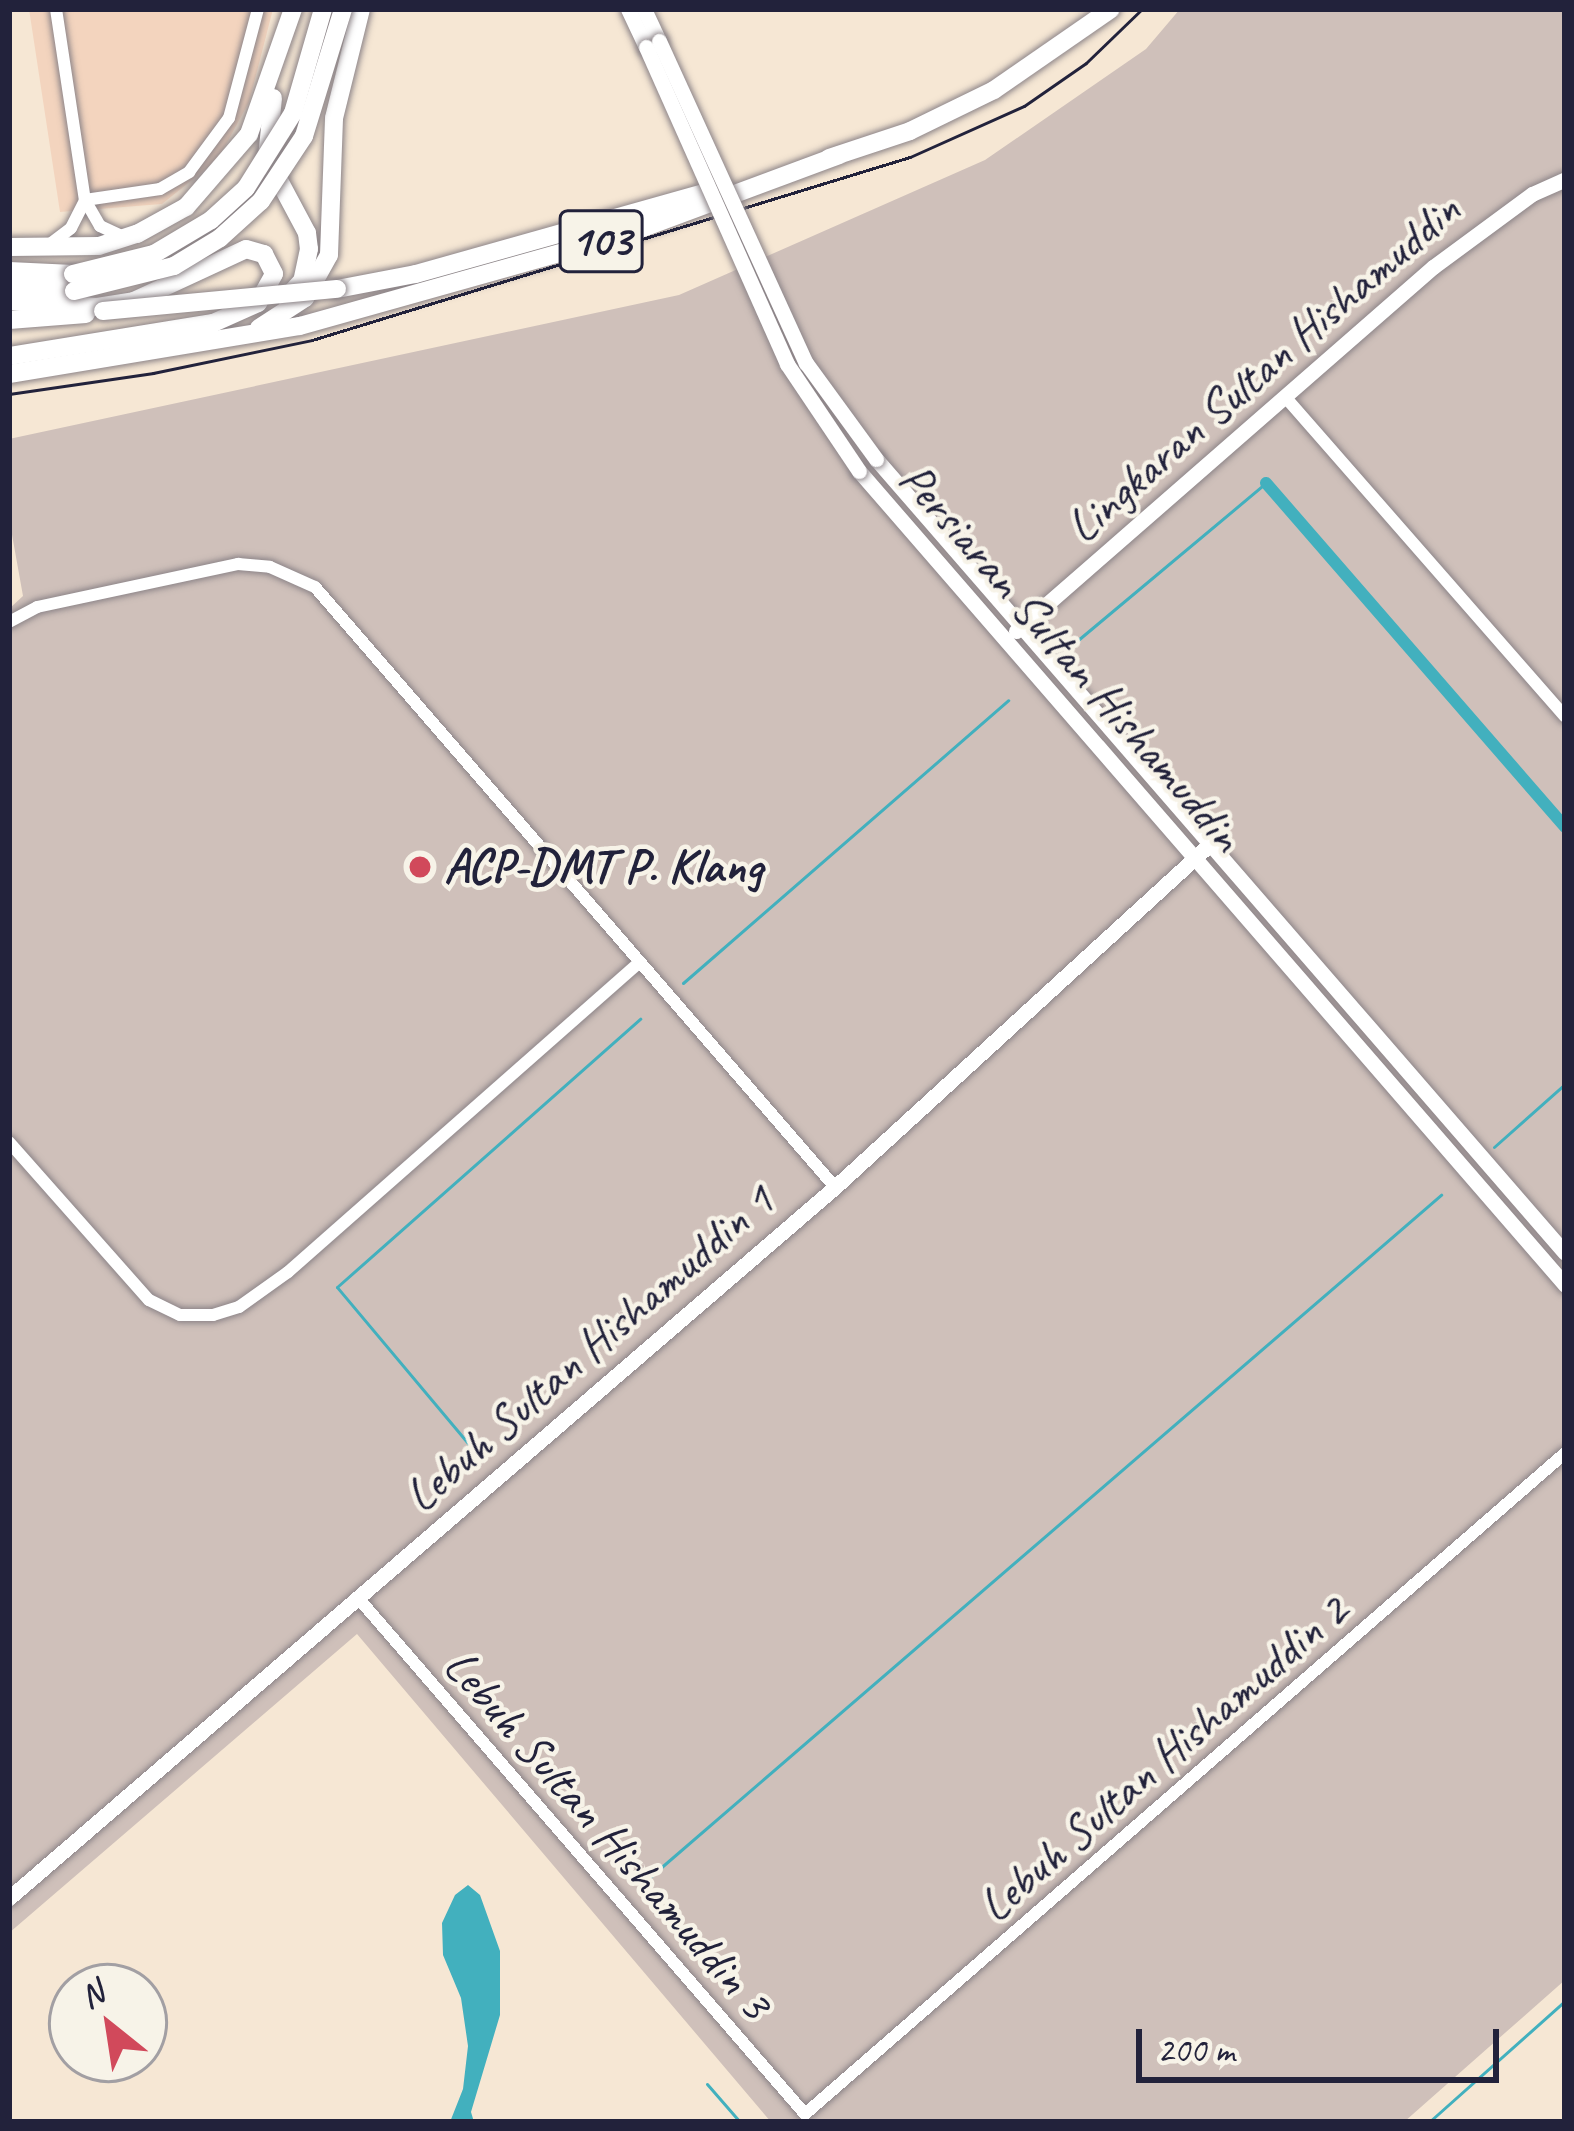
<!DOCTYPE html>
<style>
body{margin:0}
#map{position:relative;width:1574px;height:2131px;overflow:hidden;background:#f6e7d4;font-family:Caveat,sans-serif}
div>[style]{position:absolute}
.built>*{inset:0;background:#f3d4be}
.industrial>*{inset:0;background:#cfc0ba}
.water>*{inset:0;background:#42b0be}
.stream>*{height:3px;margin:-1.5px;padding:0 1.5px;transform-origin:1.5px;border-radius:1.5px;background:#42b0be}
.canal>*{height:12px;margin:-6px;padding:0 6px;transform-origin:6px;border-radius:6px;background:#42b0be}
.roads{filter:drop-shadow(0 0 3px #8c8488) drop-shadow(0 0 3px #8c8488)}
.minor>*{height:12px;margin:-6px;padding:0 6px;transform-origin:6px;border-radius:6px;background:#fff}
.tertiary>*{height:15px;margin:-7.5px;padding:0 7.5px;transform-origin:7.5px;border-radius:7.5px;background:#fff}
.primary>*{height:18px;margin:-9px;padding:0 9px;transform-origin:9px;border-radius:9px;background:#fff}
.rail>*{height:3px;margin:-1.5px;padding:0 1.5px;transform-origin:1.5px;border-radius:1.5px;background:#22223b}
.bridges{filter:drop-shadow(0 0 3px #8c8488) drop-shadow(0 0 3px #8c8488)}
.tertiary-bridge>*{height:15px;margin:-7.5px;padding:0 7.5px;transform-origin:7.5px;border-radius:7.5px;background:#fff}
.primary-bridge>*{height:18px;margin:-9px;padding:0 9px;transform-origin:9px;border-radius:9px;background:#fff}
.dots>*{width:33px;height:33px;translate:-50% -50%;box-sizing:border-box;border:6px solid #f7f3e8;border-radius:50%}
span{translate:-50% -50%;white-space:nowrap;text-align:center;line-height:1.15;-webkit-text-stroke:9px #f7f3e8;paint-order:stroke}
.shield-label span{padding:3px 9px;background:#f7f3e8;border:3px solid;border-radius:9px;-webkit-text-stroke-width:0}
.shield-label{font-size:45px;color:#22223b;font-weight:700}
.street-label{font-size:48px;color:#22223b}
.poi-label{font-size:48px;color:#22223b;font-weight:700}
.left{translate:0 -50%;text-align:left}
.frame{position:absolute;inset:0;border:12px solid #22223b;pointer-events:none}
.north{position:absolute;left:48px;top:1963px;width:120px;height:120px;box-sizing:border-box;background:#f7f3e8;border:3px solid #a29fa3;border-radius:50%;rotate:330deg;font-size:33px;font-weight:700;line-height:48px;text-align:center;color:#22223b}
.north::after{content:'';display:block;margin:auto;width:42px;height:54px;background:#d1495b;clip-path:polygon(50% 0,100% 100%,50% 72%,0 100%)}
.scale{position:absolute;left:1136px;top:2029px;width:363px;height:54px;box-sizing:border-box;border:6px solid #22223b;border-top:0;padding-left:15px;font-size:36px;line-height:42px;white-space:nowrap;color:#22223b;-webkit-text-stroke:9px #f7f3e8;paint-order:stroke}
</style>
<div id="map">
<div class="built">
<div style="clip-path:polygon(29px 9px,273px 9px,249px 102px,218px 159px,162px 204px,60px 212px)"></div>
</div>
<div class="industrial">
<div style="clip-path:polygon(1180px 9px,1565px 9px,1565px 1980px,1404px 2122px,771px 2122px,357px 1634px,9px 1933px,9px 609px,23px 596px,9px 518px,9px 439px,679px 295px,985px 160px,1146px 49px)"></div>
</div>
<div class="water">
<div style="clip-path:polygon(468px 1885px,480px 1895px,500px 1951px,500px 2015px,471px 2112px,474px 2122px,450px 2122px,463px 2089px,468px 2046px,461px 1998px,443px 1955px,442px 1923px,455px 1895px)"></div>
</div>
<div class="stream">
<div style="left:1072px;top:645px;width:253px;rotate:-39.9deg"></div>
<div style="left:683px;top:983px;width:431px;rotate:-41deg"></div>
<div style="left:1494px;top:1147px;width:95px;rotate:-41.6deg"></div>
<div style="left:472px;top:1448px;width:210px;rotate:-130deg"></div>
<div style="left:337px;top:1287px;width:405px;rotate:-41.5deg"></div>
<div style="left:643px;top:1883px;width:1054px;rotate:-40.77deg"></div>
<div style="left:707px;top:2084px;width:50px;rotate:49deg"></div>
<div style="left:1429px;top:2122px;width:182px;rotate:-41.7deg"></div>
</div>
<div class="canal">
<div style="left:1266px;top:483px;width:456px;rotate:49deg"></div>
</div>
<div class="roads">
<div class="minor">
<div style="left:56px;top:9px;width:193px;rotate:81.4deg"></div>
<div style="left:85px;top:200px;width:30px;rotate:60deg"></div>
<div style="left:100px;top:226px;width:26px;rotate:25deg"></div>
<div style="left:85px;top:200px;width:76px;rotate:-8.3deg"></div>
<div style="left:160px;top:189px;width:34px;rotate:-30deg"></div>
<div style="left:189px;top:172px;width:67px;rotate:-53.5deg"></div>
<div style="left:229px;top:118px;width:113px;rotate:-75.1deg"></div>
<div style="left:50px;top:244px;width:26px;rotate:-37deg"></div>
<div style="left:71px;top:228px;width:30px;rotate:-63deg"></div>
<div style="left:1287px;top:399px;width:422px;rotate:48.8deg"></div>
<div style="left:9px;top:622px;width:32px;rotate:-28deg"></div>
<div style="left:37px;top:607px;width:206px;rotate:-12.1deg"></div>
<div style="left:238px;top:564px;width:32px;rotate:5deg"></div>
<div style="left:270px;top:567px;width:49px;rotate:24deg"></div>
<div style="left:315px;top:587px;width:794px;rotate:49.09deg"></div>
<div style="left:9px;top:1142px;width:211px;rotate:48.5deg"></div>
<div style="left:149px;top:1300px;width:34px;rotate:26deg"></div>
<div style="left:180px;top:1315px;width:33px"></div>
<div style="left:213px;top:1315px;width:27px;rotate:-17deg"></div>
<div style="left:239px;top:1307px;width:60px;rotate:-35.5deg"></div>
<div style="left:288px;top:1272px;width:469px;rotate:-41.4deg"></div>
<div style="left:359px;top:1599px;width:681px;rotate:49.11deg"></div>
<div style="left:805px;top:2114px;width:1007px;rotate:-41.01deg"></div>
</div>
<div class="tertiary">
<div style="left:628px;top:9px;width:42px;rotate:64.7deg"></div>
<div style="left:644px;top:9px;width:35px;rotate:65deg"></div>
<div style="left:876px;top:459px;width:1051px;rotate:49.05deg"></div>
<div style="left:859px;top:471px;width:1078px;rotate:49.06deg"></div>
<div style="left:1016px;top:631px;width:554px;rotate:-41.12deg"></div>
<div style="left:1433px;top:267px;width:123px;rotate:-36.4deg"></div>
<div style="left:1532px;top:194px;width:36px;rotate:-24deg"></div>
<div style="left:9px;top:1898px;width:1090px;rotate:-40.72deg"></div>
<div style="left:835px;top:1187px;width:507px;rotate:-42.44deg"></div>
</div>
<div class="primary">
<div style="left:273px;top:98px;width:60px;rotate:95.7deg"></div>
<div style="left:267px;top:158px;width:85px;rotate:61.9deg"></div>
<div style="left:307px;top:233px;width:16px;rotate:83deg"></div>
<div style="left:309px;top:249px;width:33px;rotate:102deg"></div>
<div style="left:302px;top:281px;width:23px;rotate:133deg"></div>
<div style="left:829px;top:158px;width:85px;rotate:-18.4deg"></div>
<div style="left:910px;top:131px;width:93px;rotate:-26deg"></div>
<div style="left:994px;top:90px;width:142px;rotate:-34.7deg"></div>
<div style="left:9px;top:247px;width:90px;rotate:-0.6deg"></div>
<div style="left:99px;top:246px;width:40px;rotate:-18deg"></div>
<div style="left:137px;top:234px;width:56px;rotate:-28.9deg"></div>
<div style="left:186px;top:207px;width:96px;rotate:-49.2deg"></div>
<div style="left:249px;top:134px;width:133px;rotate:-70.6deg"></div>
<div style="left:9px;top:271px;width:64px;rotate:2.7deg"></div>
<div style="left:9px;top:288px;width:65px;rotate:2.6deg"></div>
<div style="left:337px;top:289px;width:80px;rotate:-10.8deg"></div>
<div style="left:416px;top:274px;width:317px;rotate:-15.7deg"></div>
<div style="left:9px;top:301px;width:88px;rotate:3.9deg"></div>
<div style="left:97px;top:307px;width:37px;rotate:-9deg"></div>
<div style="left:134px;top:301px;width:123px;rotate:-24.9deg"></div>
<div style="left:246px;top:249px;width:19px;rotate:16deg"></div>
<div style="left:264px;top:254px;width:22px;rotate:63deg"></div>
<div style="left:274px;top:274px;width:33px;rotate:119deg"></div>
<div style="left:258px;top:303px;width:49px;rotate:156deg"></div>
<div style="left:213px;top:323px;width:207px;rotate:170.8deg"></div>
<div style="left:9px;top:320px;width:77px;rotate:-4.5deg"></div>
<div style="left:259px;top:328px;width:55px;rotate:-33.1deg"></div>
<div style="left:305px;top:298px;width:49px;rotate:-60.8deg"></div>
<div style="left:329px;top:255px;width:137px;rotate:-87.9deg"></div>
<div style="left:334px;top:118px;width:112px;rotate:-76.1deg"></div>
<div style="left:9px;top:374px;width:295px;rotate:-9.4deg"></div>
<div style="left:300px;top:326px;width:340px;rotate:-15.7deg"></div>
<div style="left:627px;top:234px;width:226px;rotate:-20.4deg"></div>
</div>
</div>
<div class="rail">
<div style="left:9px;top:394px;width:146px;rotate:-8.3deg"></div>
<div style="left:153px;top:373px;width:162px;rotate:-11.7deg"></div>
<div style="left:312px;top:340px;width:625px;rotate:-17.02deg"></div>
<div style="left:910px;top:157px;width:125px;rotate:-24.1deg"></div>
<div style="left:1024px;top:106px;width:75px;rotate:-34.7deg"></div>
<div style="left:1086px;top:63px;width:78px;rotate:-44deg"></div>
</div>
<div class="bridges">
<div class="tertiary-bridge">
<div style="left:659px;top:41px;width:354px;rotate:65.5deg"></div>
<div style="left:806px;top:363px;width:119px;rotate:53.9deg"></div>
<div style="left:646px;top:47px;width:347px;rotate:66deg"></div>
<div style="left:787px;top:364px;width:129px;rotate:56.1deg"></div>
</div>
<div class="primary-bridge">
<div style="left:73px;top:274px;width:83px;rotate:-13.9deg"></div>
<div style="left:154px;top:254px;width:66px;rotate:-30.8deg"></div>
<div style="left:211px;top:220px;width:47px;rotate:-42.4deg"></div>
<div style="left:246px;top:188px;width:89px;rotate:-57.9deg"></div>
<div style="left:293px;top:113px;width:108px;rotate:-73.9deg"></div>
<div style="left:74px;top:291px;width:103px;rotate:-14deg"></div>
<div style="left:174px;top:266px;width:54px;rotate:-31.3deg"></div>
<div style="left:220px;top:238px;width:55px;rotate:-42.1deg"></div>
<div style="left:261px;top:201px;width:78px;rotate:-56.5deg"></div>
<div style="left:304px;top:136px;width:133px;rotate:-72.9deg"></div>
<div style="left:103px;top:311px;width:235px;rotate:-5.4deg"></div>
</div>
</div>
<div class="dots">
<div style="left:420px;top:867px;background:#d1495b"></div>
</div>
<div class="shield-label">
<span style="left:601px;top:241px">103</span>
</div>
<div class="street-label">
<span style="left:1263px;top:368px;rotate:-41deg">Lingkaran Sultan Hishamuddin</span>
<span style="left:1071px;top:657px;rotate:49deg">Persiaran Sultan Hishamuddin</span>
<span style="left:589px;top:1348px;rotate:-41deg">Lebuh Sultan Hishamuddin 1</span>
<span style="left:1163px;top:1758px;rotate:-41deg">Lebuh Sultan Hishamuddin 2</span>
<span style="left:608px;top:1834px;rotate:49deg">Lebuh Sultan Hishamuddin 3</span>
</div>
<div class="poi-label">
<span class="left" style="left:444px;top:867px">ACP-DMT P. Klang</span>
</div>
<div class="frame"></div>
<div class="north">N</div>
<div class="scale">200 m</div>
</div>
